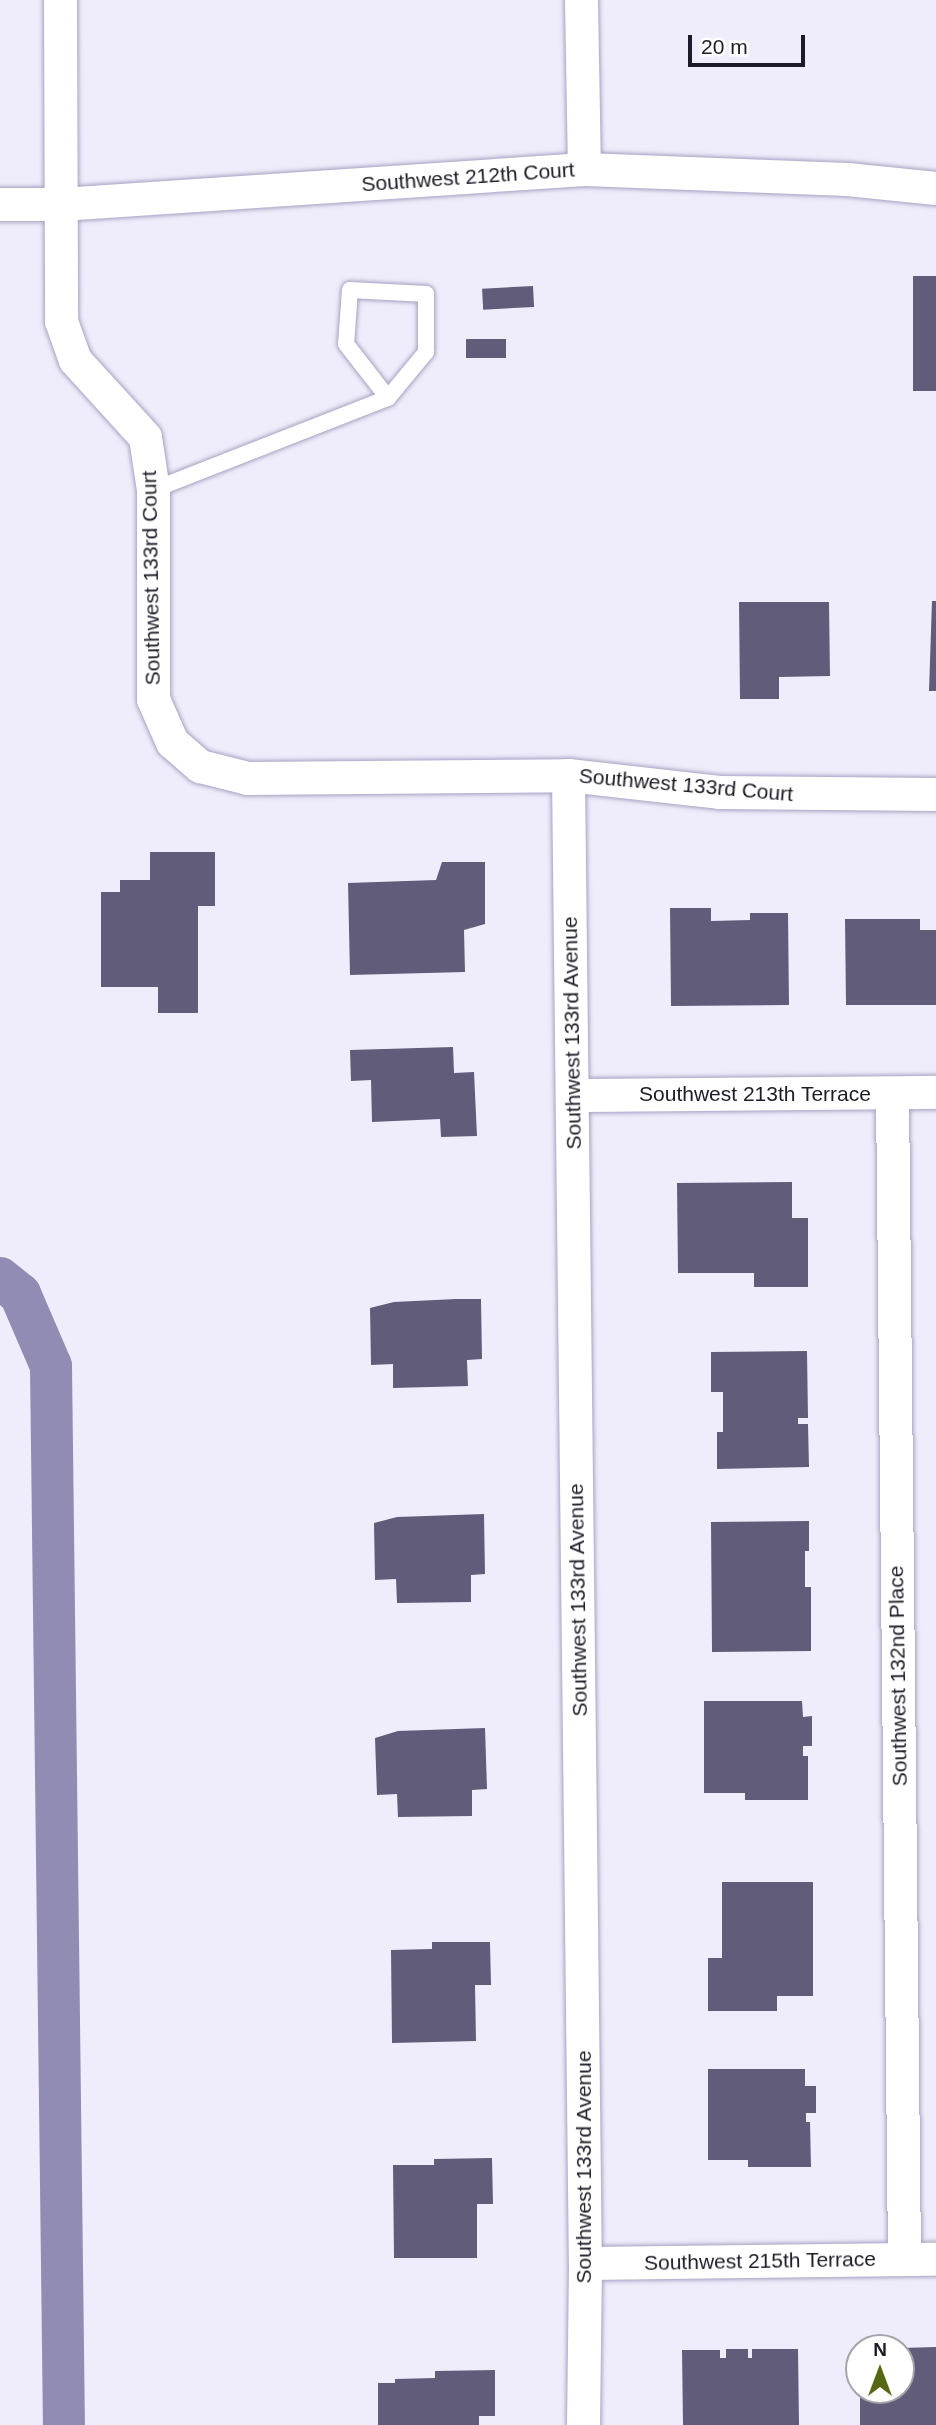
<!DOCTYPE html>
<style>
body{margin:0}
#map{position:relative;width:936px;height:2425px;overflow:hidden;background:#efedfb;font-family:Arial,sans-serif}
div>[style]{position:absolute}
.canal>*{height:42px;margin:-21px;padding:0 21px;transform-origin:21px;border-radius:21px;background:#918cb3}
.building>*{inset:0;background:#605c79;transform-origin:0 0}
.roads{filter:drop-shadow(0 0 2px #a6a2c2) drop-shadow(0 0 2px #a6a2c2)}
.lane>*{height:16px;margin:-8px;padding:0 8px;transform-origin:8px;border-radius:8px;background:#fff}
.street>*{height:33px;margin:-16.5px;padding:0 16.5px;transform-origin:16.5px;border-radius:16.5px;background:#fff}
span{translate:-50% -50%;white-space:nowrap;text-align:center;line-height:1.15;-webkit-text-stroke:7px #fff;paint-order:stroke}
.street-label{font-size:21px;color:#1d1b27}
.north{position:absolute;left:845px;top:2334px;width:70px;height:70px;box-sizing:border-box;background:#fff;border:2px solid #a5a4a9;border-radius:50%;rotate:0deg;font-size:19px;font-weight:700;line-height:28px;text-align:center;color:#1d1b27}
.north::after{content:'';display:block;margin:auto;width:24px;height:32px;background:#556711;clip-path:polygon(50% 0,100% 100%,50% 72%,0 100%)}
.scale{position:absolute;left:688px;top:35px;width:117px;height:32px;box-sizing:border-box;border:4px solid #1d1b27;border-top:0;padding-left:9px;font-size:21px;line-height:24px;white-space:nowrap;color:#1d1b27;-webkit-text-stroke:5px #fff;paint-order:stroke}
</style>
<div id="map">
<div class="canal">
<div style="left:0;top:1278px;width:26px;rotate:39deg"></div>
<div style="left:20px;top:1294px;width:78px;rotate:66.7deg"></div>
<div style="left:51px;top:1366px;width:1059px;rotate:89.3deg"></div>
</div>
<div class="building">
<div style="left:936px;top:276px;width:115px;height:23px;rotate:90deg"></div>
<div style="left:533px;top:286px;width:21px;height:51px;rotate:87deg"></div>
<div style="left:466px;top:339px;width:40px;height:19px"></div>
<div style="clip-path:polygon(932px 601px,936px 601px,936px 691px,929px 691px)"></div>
<div style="clip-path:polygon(739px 602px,829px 602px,830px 676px,779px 677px,779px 699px,740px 699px)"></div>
<div style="clip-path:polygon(150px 852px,215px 852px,215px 906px,198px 906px,198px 1013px,158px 1013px,158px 987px,101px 987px,101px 892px,120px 892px,120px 880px,150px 880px)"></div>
<div style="clip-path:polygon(442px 862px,485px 862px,485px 924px,464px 930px,465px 972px,350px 975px,348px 883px,436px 880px)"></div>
<div style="clip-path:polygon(670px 908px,711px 908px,711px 921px,750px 920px,750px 913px,788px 913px,789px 1005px,671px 1006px)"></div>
<div style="clip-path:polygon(845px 919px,920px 919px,920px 930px,936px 930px,936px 1005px,846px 1005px)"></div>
<div style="clip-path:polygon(453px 1047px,454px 1073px,474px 1072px,477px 1136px,441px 1137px,440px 1119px,372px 1122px,371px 1080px,351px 1081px,350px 1050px)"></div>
<div style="clip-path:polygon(792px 1182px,792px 1218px,808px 1218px,808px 1287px,754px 1287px,754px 1273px,678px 1273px,677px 1183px)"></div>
<div style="clip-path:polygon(456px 1299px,481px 1299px,482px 1359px,467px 1360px,468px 1386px,393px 1388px,393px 1364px,371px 1365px,370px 1308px,394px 1302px)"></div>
<div style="clip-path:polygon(807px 1351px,808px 1418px,798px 1418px,798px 1424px,808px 1424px,809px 1467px,717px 1469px,717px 1432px,723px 1432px,723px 1392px,711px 1392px,711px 1352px)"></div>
<div style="clip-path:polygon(484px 1514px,485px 1574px,471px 1575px,471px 1602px,397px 1603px,396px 1579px,375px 1580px,374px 1523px,397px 1517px)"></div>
<div style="clip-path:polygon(809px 1521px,809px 1551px,805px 1551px,805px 1587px,811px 1587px,811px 1651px,712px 1652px,711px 1522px)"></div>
<div style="clip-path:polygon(704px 1701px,802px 1701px,803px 1717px,812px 1716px,812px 1746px,803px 1746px,803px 1756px,808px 1756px,808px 1800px,745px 1800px,745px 1793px,704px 1793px)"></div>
<div style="clip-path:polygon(485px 1728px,487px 1789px,472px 1790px,472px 1816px,398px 1817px,397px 1794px,377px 1795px,375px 1738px,398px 1731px)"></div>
<div style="clip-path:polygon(722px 1882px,813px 1882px,813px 1996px,777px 1996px,777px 2011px,708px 2011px,708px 1958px,722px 1958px)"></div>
<div style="clip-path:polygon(432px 1942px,490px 1942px,491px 1985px,475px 1985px,476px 2041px,392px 2043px,391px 1950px,432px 1949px)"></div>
<div style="clip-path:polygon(708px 2069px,805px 2069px,805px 2086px,816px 2086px,816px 2113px,806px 2113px,806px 2122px,810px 2122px,811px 2167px,748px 2167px,748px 2160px,708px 2160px)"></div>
<div style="clip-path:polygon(492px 2158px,493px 2204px,477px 2204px,477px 2258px,394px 2258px,393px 2165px,434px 2165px,434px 2159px)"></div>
<div style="clip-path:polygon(936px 2347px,936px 2425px,860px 2425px,860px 2390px,901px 2390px,901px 2348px)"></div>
<div style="clip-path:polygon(726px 2349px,748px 2349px,748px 2358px,752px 2358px,752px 2349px,798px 2349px,799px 2425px,683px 2425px,682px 2350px,720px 2350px,720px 2358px,726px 2358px)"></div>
<div style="clip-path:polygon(495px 2370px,495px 2416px,479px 2416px,479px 2425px,378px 2425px,378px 2383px,395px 2383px,395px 2379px,435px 2378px,435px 2371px)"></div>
</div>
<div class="roads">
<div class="lane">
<div style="left:153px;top:490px;width:252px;rotate:-21.4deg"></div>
<div style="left:388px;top:398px;width:60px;rotate:-50.4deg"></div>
<div style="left:426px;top:352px;width:58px;rotate:-90deg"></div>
<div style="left:426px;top:294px;width:76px;rotate:-177deg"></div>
<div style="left:350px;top:290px;width:54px;rotate:94.2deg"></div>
<div style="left:346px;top:344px;width:68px;rotate:52.1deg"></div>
</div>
<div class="street">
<div style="left:60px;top:0;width:321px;rotate:89.8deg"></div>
<div style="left:61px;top:321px;width:41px;rotate:70.3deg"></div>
<div style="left:75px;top:360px;width:104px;rotate:47.7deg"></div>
<div style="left:145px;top:437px;width:54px;rotate:81.4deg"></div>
<div style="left:153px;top:490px;width:209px;rotate:90deg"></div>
<div style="left:153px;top:699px;width:47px;rotate:66.2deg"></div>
<div style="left:172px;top:742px;width:37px;rotate:41deg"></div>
<div style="left:200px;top:766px;width:49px;rotate:14.3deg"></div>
<div style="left:247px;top:778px;width:321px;rotate:-0.5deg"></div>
<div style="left:568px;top:775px;width:152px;rotate:6.4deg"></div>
<div style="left:719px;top:792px;width:217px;rotate:0.5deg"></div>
<div style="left:581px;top:0;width:169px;rotate:89deg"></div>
<div style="left:0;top:204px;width:61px"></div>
<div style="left:61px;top:204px;width:524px;rotate:-3.83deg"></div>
<div style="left:584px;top:169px;width:263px;rotate:2.2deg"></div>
<div style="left:847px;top:179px;width:89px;rotate:5.8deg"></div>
<div style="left:568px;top:775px;width:1488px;rotate:89.35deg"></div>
<div style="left:585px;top:2263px;width:162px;rotate:90.7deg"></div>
<div style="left:892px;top:1093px;width:1166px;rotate:89.41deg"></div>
<div style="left:574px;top:1095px;width:362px;rotate:-0.5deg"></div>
<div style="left:585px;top:2263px;width:351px;rotate:-0.7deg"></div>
</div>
</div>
<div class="street-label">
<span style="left:468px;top:177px;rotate:-4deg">Southwest 212th Court</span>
<span style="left:151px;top:578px;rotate:-91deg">Southwest 133rd Court</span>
<span style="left:686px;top:785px;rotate:5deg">Southwest 133rd Court</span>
<span style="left:572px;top:1033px;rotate:-91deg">Southwest 133rd Avenue</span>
<span style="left:755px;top:1094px">Southwest 213th Terrace</span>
<span style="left:578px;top:1600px;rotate:-91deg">Southwest 133rd Avenue</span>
<span style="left:898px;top:1676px;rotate:-91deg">Southwest 132nd Place</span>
<span style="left:584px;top:2167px;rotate:-90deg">Southwest 133rd Avenue</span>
<span style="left:760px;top:2261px;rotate:-1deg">Southwest 215th Terrace</span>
</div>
<div class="north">N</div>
<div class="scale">20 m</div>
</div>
